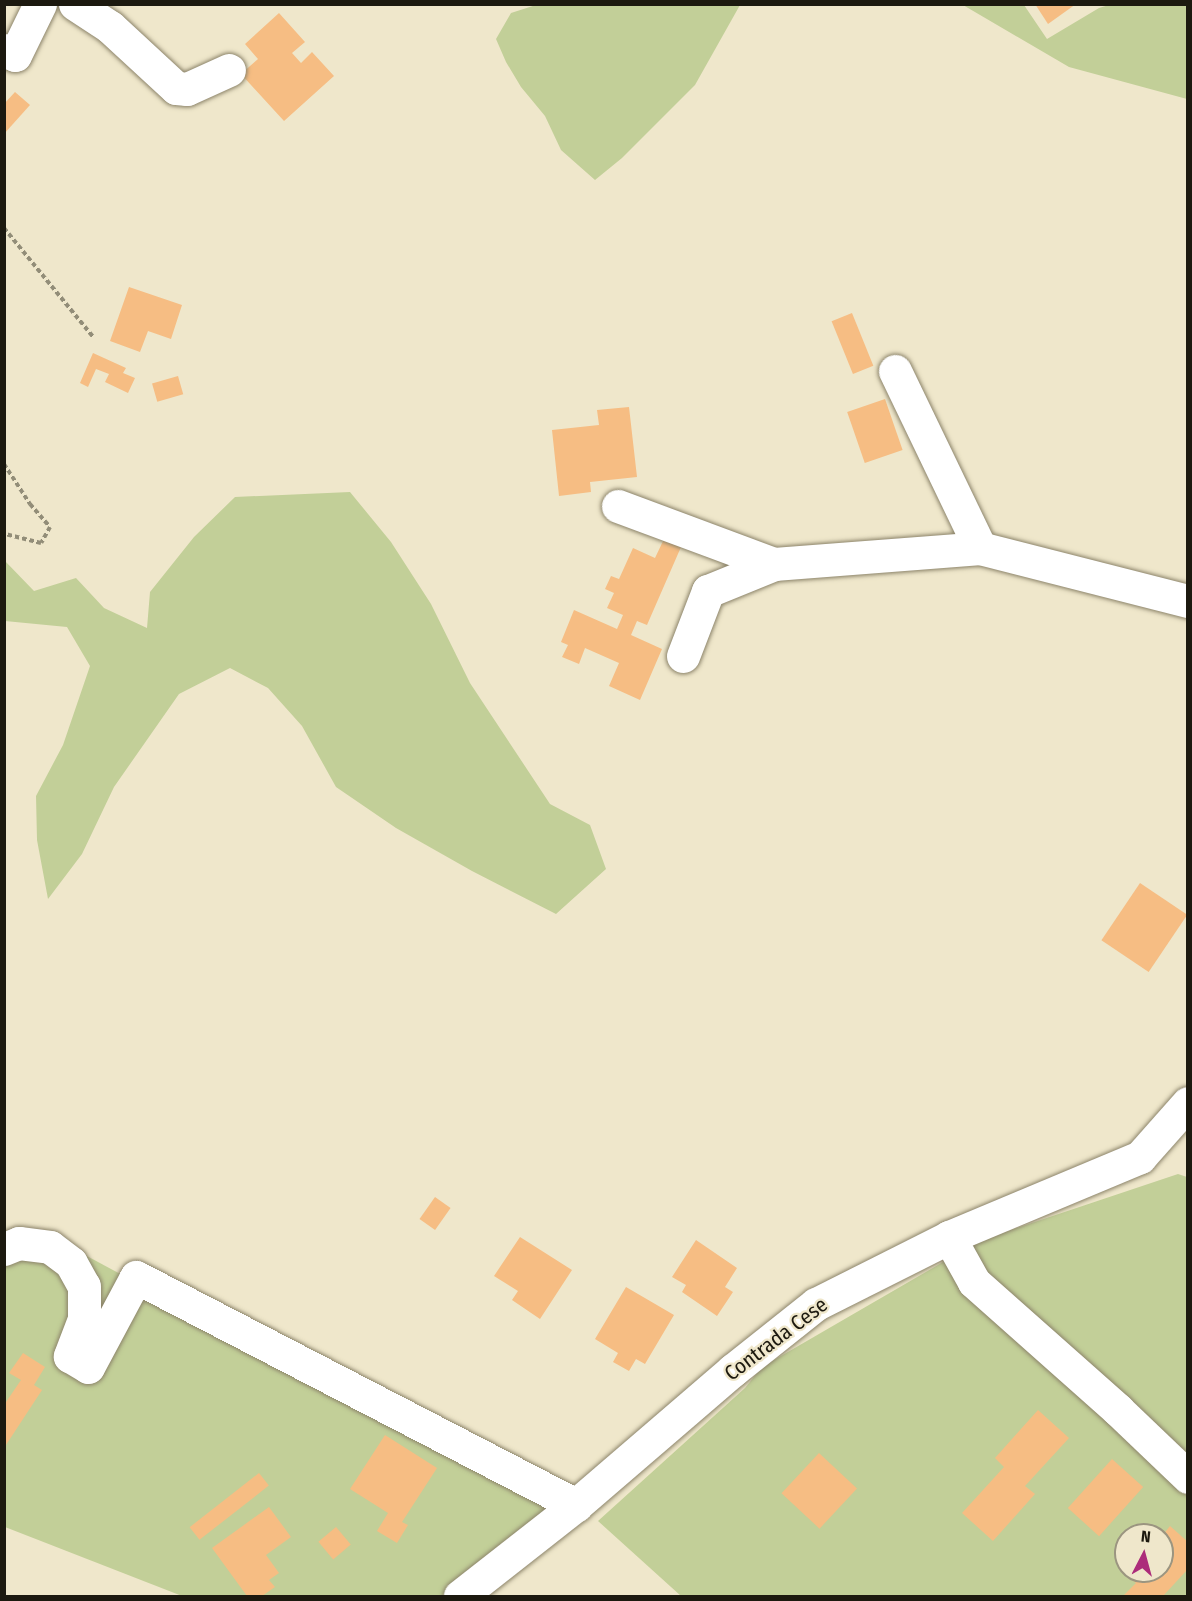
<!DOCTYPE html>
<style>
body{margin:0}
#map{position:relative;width:1192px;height:1601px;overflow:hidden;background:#efe7cb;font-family:"Fira Sans Condensed",sans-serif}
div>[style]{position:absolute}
.green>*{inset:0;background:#c2cf98}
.building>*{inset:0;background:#f6bd83;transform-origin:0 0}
.path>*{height:4px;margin-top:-2px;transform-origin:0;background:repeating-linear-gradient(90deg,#928d78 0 4.5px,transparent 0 7.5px)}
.roads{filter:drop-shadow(0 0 2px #8c846a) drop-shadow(0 0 2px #8c846a)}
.minor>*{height:33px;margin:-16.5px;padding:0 16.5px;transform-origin:16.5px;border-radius:16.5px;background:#fff}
span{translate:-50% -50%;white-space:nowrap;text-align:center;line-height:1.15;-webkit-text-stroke:4.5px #efe7cb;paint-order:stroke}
.street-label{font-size:21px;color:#1c190f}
.frame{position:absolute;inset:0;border:6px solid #1c190f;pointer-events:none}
.north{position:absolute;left:1114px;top:1523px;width:60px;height:60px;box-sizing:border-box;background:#efe7cb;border:2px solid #9b9580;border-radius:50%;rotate:6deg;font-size:16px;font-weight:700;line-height:24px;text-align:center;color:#1c190f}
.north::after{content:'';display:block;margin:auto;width:21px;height:27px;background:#ac2c7a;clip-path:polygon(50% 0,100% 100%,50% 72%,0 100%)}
</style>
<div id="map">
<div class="green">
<div style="clip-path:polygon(536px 5px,536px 4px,740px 5px,695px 85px,622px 158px,595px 180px,561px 150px,545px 116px,521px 87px,506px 62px,496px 39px,511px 13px)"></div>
<div style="clip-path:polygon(963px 5px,1024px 5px,1047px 39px,1099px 8px,1109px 5px,1187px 5px,1187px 99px,1069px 67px)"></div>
<div style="clip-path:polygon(350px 492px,391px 542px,431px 604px,470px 683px,550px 804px,590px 825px,606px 869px,556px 914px,472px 871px,396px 828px,336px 787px,302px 726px,268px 688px,230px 668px,179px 694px,114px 787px,82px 854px,48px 899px,37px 840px,36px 796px,63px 745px,90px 666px,67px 627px,5px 621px,5px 561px,34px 591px,76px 578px,104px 608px,147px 628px,150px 592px,194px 537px,235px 497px)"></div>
<div style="clip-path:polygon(evenodd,1178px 1174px,1187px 1177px,1187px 1596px,681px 1596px,598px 1521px,745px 1388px,762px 1367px,981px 1240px,1178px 1174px,1126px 1535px,1162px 1535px,1162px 1571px,1126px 1571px,1126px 1535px)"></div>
<div style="clip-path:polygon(59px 1241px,557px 1509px,441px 1596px,182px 1596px,5px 1527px,4px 1260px)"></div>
</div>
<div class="building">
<div style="clip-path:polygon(1035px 4px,1076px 4px,1048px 24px)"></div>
<div style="clip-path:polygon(279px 13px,305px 42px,292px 53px,301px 63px,312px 52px,334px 76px,284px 121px,241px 74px,258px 59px,245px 44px)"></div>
<div style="clip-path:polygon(15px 92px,30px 105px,4px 134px,4px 104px)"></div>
<div style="clip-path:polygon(129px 287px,182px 305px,171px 339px,148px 331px,140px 352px,110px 341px)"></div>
<div style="left:852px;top:313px;width:57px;height:22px;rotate:68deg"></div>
<div style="clip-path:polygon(93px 353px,126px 368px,123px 373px,135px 378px,128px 393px,105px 382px,109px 374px,96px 369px,88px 387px,80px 383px)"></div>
<div style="left:178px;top:376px;width:19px;height:27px;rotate:74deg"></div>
<div style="left:885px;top:399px;width:54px;height:40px;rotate:71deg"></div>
<div style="clip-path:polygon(629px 407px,637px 477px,590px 482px,591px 492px,559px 496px,552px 430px,599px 425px,597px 410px)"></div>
<div style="clip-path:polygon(664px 539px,681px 547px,647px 625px,637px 621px,631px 635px,662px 649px,640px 700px,609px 686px,619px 663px,585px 648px,579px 664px,562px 657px,568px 645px,561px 642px,574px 610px,617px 629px,623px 615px,607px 608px,614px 593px,605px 589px,611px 576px,619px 579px,633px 548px,655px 558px)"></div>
<div style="left:1140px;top:883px;width:57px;height:69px;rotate:34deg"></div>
<div style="left:435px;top:1197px;width:19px;height:27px;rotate:35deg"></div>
<div style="clip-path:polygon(520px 1237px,572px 1270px,540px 1319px,512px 1300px,518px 1291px,494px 1276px)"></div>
<div style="clip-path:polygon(696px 1240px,737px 1268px,725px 1287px,733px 1292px,717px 1316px,682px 1292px,686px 1285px,672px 1277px)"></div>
<div style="clip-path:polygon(626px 1287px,674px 1315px,645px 1364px,636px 1359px,629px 1371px,613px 1362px,618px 1353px,595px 1339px)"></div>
<div style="clip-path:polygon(23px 1353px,45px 1367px,34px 1385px,42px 1390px,4px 1448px,4px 1405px,21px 1380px,9px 1373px)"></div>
<div style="clip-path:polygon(1038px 1410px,1069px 1438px,1025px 1486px,1035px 1494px,993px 1541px,962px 1513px,1004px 1467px,995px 1458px)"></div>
<div style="clip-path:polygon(385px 1435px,437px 1468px,402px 1522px,408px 1525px,397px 1543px,377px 1531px,388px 1513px,350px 1489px)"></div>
<div style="left:819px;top:1453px;width:52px;height:55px;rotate:43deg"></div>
<div style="left:1112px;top:1459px;width:42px;height:66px;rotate:42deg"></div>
<div style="left:259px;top:1473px;width:16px;height:88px;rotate:52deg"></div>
<div style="clip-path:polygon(269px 1507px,291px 1537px,266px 1555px,279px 1573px,269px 1580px,275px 1587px,262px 1596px,247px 1596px,212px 1548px)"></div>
<div style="clip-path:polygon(1170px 1526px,1188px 1542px,1188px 1569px,1163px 1596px,1123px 1596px,1136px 1583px,1126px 1575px,1130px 1571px,1162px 1571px,1162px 1536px)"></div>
<div style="left:336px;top:1527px;width:23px;height:23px;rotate:50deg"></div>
</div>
<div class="path">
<div style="left:4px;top:228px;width:142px;rotate:50.7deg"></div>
<div style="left:4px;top:464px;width:48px;rotate:57deg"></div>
<div style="left:30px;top:504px;width:30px;rotate:49deg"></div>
<div style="left:50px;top:527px;width:18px;rotate:119deg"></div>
<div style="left:41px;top:543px;width:38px;rotate:-166deg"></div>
</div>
<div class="roads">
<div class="minor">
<div style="left:75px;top:4px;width:42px;rotate:33.3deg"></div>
<div style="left:110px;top:27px;width:90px;rotate:42.7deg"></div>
<div style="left:176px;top:88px;width:11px;rotate:5deg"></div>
<div style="left:187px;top:89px;width:46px;rotate:-24.3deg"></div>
<div style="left:4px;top:50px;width:12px;rotate:24deg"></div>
<div style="left:15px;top:55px;width:57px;rotate:-63.9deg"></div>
<div style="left:895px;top:371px;width:196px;rotate:64.3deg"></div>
<div style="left:980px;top:548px;width:215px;rotate:14.3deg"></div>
<div style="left:618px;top:506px;width:166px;rotate:20.4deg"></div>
<div style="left:683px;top:656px;width:70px;rotate:-69deg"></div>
<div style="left:708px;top:591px;width:71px;rotate:-22.2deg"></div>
<div style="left:774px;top:564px;width:207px;rotate:-4.4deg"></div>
<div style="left:949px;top:1237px;width:51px;rotate:60.9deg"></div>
<div style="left:974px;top:1282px;width:193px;rotate:41.6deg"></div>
<div style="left:1118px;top:1410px;width:97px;rotate:43.7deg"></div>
<div style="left:4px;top:1249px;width:16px;rotate:-22deg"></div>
<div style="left:19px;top:1243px;width:31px;rotate:7deg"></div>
<div style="left:50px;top:1247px;width:26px;rotate:37deg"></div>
<div style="left:71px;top:1263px;width:26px;rotate:61deg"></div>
<div style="left:84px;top:1286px;width:33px;rotate:90deg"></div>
<div style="left:84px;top:1319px;width:40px;rotate:111deg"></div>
<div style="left:70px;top:1356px;width:21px;rotate:31deg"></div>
<div style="left:88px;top:1367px;width:102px;rotate:-61.9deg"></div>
<div style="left:136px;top:1277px;width:496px;rotate:27.4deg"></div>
<div style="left:460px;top:1596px;width:147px;rotate:-38.1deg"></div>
<div style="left:576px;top:1505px;width:207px;rotate:-40.7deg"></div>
<div style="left:733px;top:1370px;width:106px;rotate:-38.5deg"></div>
<div style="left:816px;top:1304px;width:149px;rotate:-26.7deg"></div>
<div style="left:949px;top:1237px;width:207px;rotate:-22.7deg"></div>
<div style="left:1140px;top:1157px;width:72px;rotate:-48.4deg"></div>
</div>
</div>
<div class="street-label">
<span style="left:776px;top:1339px;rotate:-37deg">Contrada Cese</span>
</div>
<div class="frame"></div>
<div class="north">N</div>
</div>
